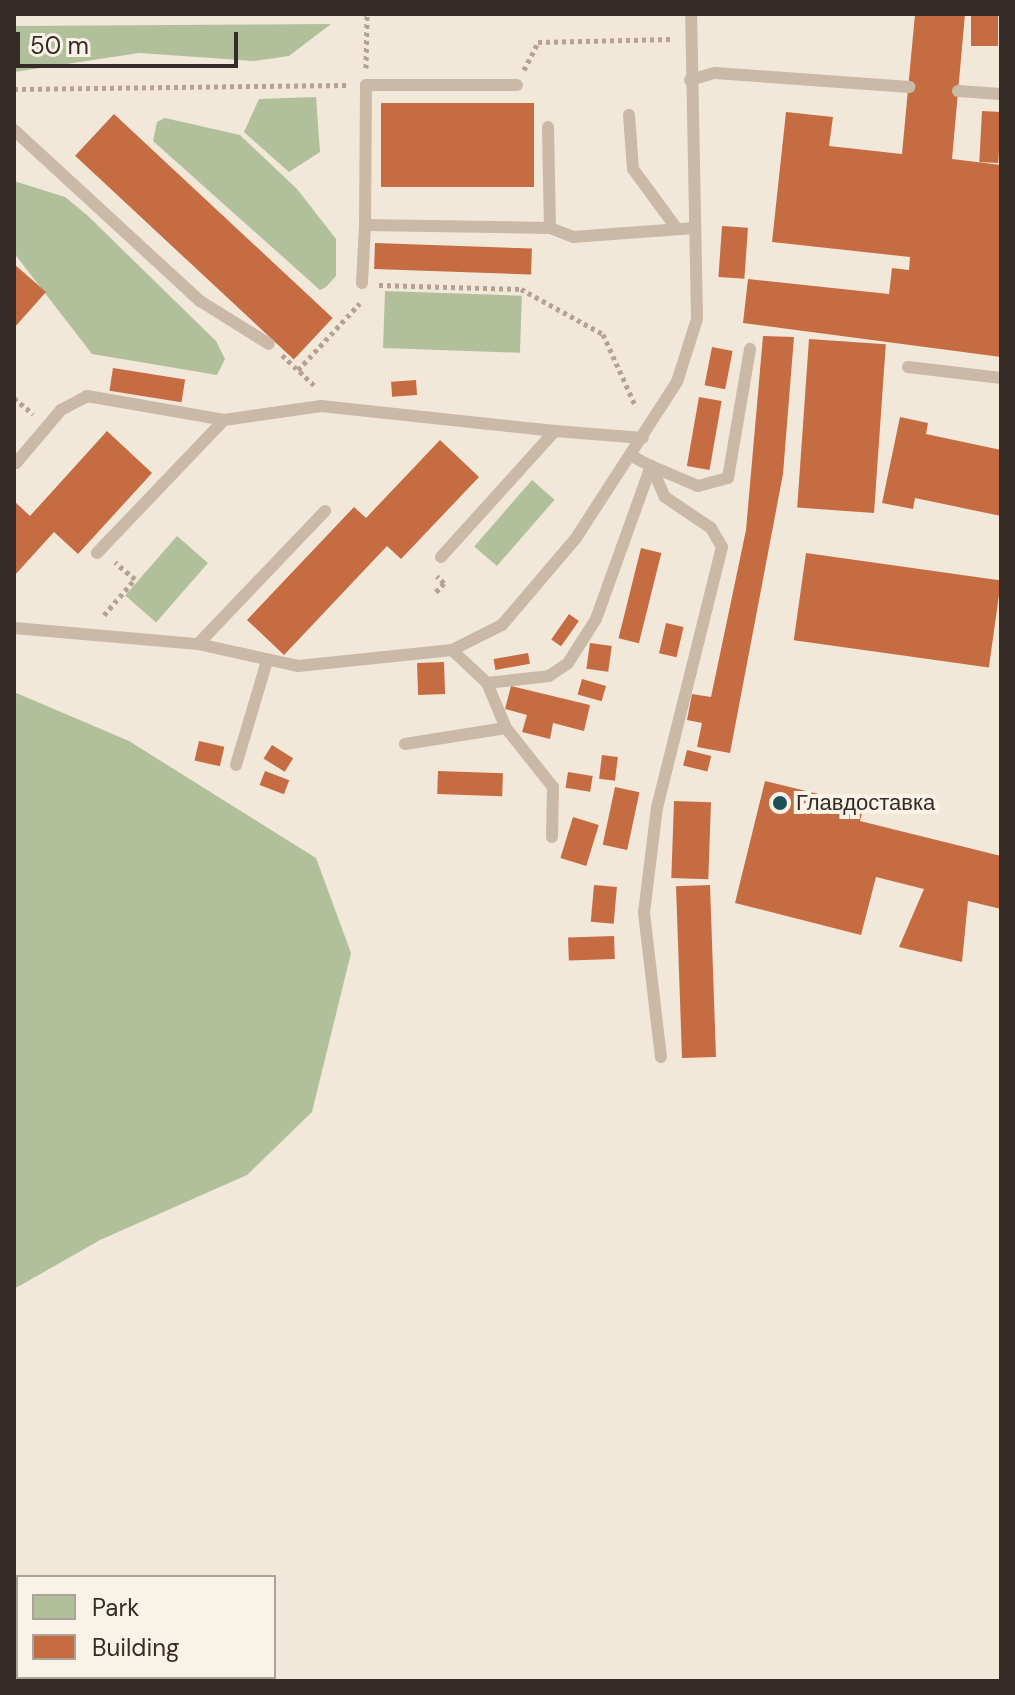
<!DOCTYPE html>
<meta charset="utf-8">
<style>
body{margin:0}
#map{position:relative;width:1015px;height:1695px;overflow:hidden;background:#f1e8da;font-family:"DM Sans",sans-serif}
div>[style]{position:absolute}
.green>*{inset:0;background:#b1c09a;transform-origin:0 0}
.building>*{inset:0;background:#c66c43;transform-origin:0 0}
.path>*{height:5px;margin-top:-2.5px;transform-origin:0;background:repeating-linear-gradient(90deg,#b5a390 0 4px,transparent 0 8px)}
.service>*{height:12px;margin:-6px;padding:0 6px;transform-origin:6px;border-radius:6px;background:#c9b9a6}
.dots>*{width:22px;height:22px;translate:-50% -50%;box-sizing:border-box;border:4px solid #f9f2e6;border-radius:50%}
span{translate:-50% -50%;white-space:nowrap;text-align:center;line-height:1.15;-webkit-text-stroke:8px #f9f2e6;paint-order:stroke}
.poi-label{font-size:22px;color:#352c27}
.left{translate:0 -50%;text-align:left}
.frame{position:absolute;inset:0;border:16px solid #352c27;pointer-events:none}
.legend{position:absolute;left:16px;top:1575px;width:260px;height:104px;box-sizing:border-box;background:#f9f2e6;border:2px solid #aba39a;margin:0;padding:10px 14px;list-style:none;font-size:24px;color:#352c27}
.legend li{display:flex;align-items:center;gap:16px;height:40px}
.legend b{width:40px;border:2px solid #aba39a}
.scale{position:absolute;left:16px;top:32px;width:222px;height:36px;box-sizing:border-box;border:4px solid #352c27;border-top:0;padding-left:10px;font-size:24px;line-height:28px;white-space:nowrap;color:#352c27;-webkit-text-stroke:6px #f9f2e6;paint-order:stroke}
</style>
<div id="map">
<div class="green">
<div style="clip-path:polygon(331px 24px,289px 56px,254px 61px,139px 53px,14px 72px,14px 26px)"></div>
<div style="clip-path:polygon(316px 97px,320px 152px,289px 172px,244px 132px,259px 99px)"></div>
<div style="clip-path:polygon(165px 118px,240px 135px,297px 189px,336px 239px,336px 276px,326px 287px,320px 290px,153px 141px,157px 122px)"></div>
<div style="clip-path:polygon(14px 181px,65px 197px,87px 215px,216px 341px,225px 359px,217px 375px,92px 354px,14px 253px)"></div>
<div style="left:385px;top:291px;width:137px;height:57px;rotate:2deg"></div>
<div style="left:532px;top:480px;width:30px;height:88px;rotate:41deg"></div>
<div style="left:177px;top:536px;width:41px;height:79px;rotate:41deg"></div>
<div style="clip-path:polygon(14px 692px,129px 741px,316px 858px,351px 953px,312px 1112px,247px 1175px,100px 1240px,14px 1289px)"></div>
</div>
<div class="building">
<div style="clip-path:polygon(915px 14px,965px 14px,952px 159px,1001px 165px,1001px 357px,743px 323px,748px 279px,889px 294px,892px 268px,909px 270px,910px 257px,772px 242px,786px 112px,833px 117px,829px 146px,902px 154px)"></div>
<div style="left:971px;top:14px;width:27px;height:32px"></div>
<div style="left:381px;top:103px;width:153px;height:84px"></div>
<div style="left:982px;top:111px;width:19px;height:51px;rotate:3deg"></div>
<div style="left:114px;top:114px;width:299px;height:57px;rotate:43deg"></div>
<div style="left:722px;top:226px;width:26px;height:51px;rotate:4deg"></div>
<div style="left:375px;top:243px;width:157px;height:26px;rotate:2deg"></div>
<div style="clip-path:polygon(14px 264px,46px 292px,14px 328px)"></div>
<div style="clip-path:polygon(763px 336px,794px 337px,783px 474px,730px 753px,697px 747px,702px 723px,687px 720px,692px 694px,711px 697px,746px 530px)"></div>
<div style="left:809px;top:339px;width:77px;height:169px;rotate:4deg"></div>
<div style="left:712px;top:347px;width:21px;height:39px;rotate:11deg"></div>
<div style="left:113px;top:368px;width:73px;height:23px;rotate:9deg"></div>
<div style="left:416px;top:380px;width:15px;height:25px;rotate:86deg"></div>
<div style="left:699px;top:397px;width:23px;height:70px;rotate:10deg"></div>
<div style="clip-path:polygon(900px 417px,928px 423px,926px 434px,1001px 450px,1001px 516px,915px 498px,913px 509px,882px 503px)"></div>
<div style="clip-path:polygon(107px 431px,152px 473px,78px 554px,54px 532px,14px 576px,14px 501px,30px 516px)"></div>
<div style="clip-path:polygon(440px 440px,479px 477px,401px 559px,387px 546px,284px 655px,247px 620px,354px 507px,366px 518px)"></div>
<div style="left:641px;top:548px;width:21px;height:93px;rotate:14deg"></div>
<div style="left:806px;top:553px;width:197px;height:88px;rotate:8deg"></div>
<div style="left:569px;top:614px;width:12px;height:31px;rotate:35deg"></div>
<div style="left:666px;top:623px;width:18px;height:31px;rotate:13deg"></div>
<div style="left:590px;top:643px;width:22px;height:26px;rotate:8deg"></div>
<div style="left:528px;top:653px;width:11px;height:35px;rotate:80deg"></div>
<div style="left:444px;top:662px;width:32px;height:27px;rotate:88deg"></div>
<div style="left:582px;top:679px;width:25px;height:16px;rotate:16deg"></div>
<div style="clip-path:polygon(511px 686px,590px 705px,584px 731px,553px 723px,550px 739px,522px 732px,527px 715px,505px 709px)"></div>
<div style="left:199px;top:741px;width:26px;height:20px;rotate:13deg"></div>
<div style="left:272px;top:745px;width:25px;height:16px;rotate:32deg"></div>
<div style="left:687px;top:750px;width:25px;height:16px;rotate:14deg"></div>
<div style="left:602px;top:755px;width:16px;height:24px;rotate:7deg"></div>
<div style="left:265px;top:771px;width:26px;height:15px;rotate:21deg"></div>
<div style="left:438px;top:771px;width:65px;height:23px;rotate:2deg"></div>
<div style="left:568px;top:772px;width:25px;height:16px;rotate:9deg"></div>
<div style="clip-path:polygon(765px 781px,864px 805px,860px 821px,1001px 856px,1001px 909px,968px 901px,962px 962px,899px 947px,924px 889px,876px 877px,861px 935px,735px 903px)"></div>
<div style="left:615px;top:787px;width:25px;height:59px;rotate:12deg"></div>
<div style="left:674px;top:801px;width:37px;height:77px;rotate:2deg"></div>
<div style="left:573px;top:817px;width:27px;height:43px;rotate:17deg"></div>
<div style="left:594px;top:885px;width:23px;height:37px;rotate:5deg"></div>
<div style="left:710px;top:885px;width:172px;height:34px;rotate:88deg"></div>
<div style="left:614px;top:936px;width:23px;height:46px;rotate:88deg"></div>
</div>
<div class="path">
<div style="left:366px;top:68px;width:54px;rotate:-88.9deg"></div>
<div style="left:524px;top:70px;width:31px;rotate:-63deg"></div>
<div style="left:538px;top:42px;width:134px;rotate:-1.3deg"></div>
<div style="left:14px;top:89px;width:335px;rotate:-0.7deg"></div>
<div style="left:379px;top:285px;width:142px;rotate:1.6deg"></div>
<div style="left:521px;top:289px;width:94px;rotate:28.8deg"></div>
<div style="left:603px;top:334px;width:80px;rotate:65.7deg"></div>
<div style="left:282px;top:355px;width:47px;rotate:43.3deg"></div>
<div style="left:298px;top:370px;width:91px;rotate:-47.2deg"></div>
<div style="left:14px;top:398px;width:25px;rotate:40deg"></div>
<div style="left:436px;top:592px;width:12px;rotate:-48deg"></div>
<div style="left:444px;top:583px;width:10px;rotate:-135deg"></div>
<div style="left:104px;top:615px;width:48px;rotate:-49.3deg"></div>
<div style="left:135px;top:579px;width:26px;rotate:-140deg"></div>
</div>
<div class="service">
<div style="left:690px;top:80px;width:26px;rotate:-16deg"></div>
<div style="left:715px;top:73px;width:195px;rotate:4.1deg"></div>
<div style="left:517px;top:85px;width:151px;rotate:180deg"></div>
<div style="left:366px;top:85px;width:140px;rotate:90.4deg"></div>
<div style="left:365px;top:225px;width:185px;rotate:0.9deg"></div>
<div style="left:550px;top:228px;width:25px;rotate:21deg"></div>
<div style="left:573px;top:237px;width:121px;rotate:-4.3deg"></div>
<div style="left:958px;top:91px;width:43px;rotate:4deg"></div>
<div style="left:629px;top:115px;width:54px;rotate:85.8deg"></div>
<div style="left:633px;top:169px;width:74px;rotate:53.7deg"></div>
<div style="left:548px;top:127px;width:101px;rotate:88.9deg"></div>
<div style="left:14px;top:130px;width:253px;rotate:42.6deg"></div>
<div style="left:200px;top:301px;width:81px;rotate:31.9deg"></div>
<div style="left:362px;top:283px;width:58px;rotate:-87deg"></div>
<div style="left:908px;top:367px;width:94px;rotate:6.7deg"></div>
<div style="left:630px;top:455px;width:24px;rotate:28deg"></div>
<div style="left:651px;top:466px;width:34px;rotate:66deg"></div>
<div style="left:665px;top:497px;width:55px;rotate:34deg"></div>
<div style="left:711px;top:528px;width:22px;rotate:60deg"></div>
<div style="left:722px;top:547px;width:268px;rotate:104deg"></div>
<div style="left:657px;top:807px;width:107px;rotate:97deg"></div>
<div style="left:644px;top:913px;width:145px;rotate:83.3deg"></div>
<div style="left:16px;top:463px;width:70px;rotate:-49.7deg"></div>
<div style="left:61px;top:410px;width:30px;rotate:-28deg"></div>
<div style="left:87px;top:396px;width:139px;rotate:9.9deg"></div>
<div style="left:224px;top:420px;width:98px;rotate:-8.2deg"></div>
<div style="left:321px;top:406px;width:235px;rotate:6.1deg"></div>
<div style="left:97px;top:553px;width:184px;rotate:-46.3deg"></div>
<div style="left:441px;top:557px;width:170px;rotate:-47.9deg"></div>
<div style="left:555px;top:431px;width:88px;rotate:4.5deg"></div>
<div style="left:14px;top:628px;width:185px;rotate:5deg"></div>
<div style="left:198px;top:644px;width:102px;rotate:12.4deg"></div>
<div style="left:298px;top:666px;width:155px;rotate:-5.9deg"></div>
<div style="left:452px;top:650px;width:56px;rotate:-26.6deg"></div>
<div style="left:502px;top:625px;width:114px;rotate:-49.6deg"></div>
<div style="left:576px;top:538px;width:186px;rotate:-57.1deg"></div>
<div style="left:677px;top:382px;width:66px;rotate:-72.4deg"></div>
<div style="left:697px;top:319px;width:305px;rotate:-91.1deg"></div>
<div style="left:198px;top:644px;width:184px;rotate:-46.3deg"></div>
<div style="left:452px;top:650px;width:48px;rotate:43.3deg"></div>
<div style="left:487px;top:683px;width:49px;rotate:67.1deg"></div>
<div style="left:506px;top:728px;width:75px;rotate:51.5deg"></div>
<div style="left:553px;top:787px;width:50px;rotate:91.1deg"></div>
<div style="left:487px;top:683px;width:62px;rotate:-6.4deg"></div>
<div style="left:549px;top:676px;width:23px;rotate:-34deg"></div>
<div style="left:568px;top:663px;width:52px;rotate:-57.5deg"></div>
<div style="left:596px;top:619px;width:163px;rotate:-70.2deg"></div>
<div style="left:651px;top:466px;width:51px;rotate:23.1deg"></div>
<div style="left:698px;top:486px;width:31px;rotate:-15deg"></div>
<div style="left:728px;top:478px;width:131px;rotate:-80.3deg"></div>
<div style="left:405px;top:744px;width:102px;rotate:-9deg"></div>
<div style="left:236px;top:765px;width:109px;rotate:-73.4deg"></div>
</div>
<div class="dots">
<div style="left:780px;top:803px;background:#1c4f57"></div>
</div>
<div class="poi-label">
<span class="left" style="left:796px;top:803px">Главдоставка</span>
</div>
<div class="frame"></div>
<ul class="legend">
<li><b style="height:22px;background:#b1c09a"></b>Park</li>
<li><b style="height:22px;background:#c66c43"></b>Building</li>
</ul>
<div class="scale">50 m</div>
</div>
